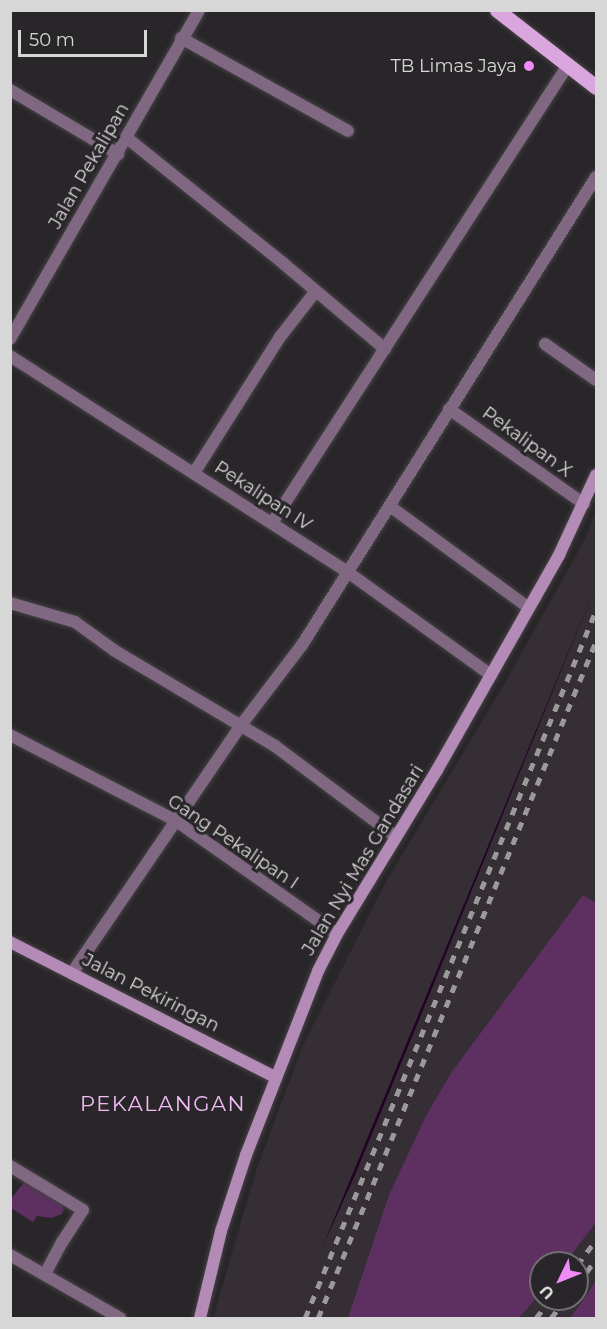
<!DOCTYPE html>
<style>
body{margin:0}
#map{position:relative;width:607px;height:1329px;overflow:hidden;background:#292629;font-family:Montserrat,sans-serif}
div>[style]{position:absolute}
.built>*{inset:0;background:#352e35}
.green>*{inset:0;background:#5e3062}
.water>*{inset:0;background:#240028}
.roads{filter:drop-shadow(0 0 2px #454245) drop-shadow(0 0 2px #454245)}
.minor>*{height:12px;margin:-6px;padding:0 6px;transform-origin:6px;border-radius:6px;background:#806782}
.secondary>*{height:12px;margin:-6px;padding:0 6px;transform-origin:6px;border-radius:6px;background:#b38bb6}
.primary>*{height:15px;margin:-7.5px;padding:0 7.5px;transform-origin:7.5px;border-radius:7.5px;background:#daa6de}
.rail>*{height:4.5px;margin-top:-2.25px;transform-origin:0;background:repeating-linear-gradient(90deg,#9b999b 0 8px,transparent 0 16px)}
.dots>*{width:16px;height:16px;translate:-50% -50%;box-sizing:border-box;border:3px solid #292629;border-radius:50%}
span{translate:-50% -50%;white-space:nowrap;text-align:center;line-height:1.15;-webkit-text-stroke:6px #292629;paint-order:stroke}
.poi-label{font-size:18px;color:#d8d7d8}
.right{translate:-100% -50%;text-align:right}
.street-label{font-size:18px;color:#d8d7d8}
.quarter-label{font-size:21px;color:#f2bbf6;letter-spacing:1.5px}
.frame{position:absolute;inset:0;border:12px solid #d8d7d8;pointer-events:none}
.north{position:absolute;left:529px;top:1251px;width:60px;height:60px;box-sizing:border-box;background:#292629;border:2px solid #6f6d6f;border-radius:50%;rotate:227deg;font-size:16px;font-weight:700;line-height:24px;text-align:center;color:#d8d7d8}
.north::after{content:'';display:block;margin:auto;width:21px;height:27px;background:#ef8bf7;clip-path:polygon(50% 0,100% 100%,50% 72%,0 100%)}
.scale{position:absolute;left:18px;top:30px;width:129px;height:27px;box-sizing:border-box;border:3px solid #d8d7d8;border-top:0;padding-left:8px;font-size:18px;line-height:21px;white-space:nowrap;color:#d8d7d8;-webkit-text-stroke:4px #292629;paint-order:stroke}
</style>
<div id="map">
<div class="built">
<div style="clip-path:polygon(evenodd,596px 512px,596px 1318px,213px 1318px,256px 1171px,303px 1045px,386px 882px,502px 688px,583px 543px,596px 512px,541px 1263px,577px 1263px,577px 1299px,541px 1299px,541px 1263px)"></div>
</div>
<div class="green">
<div style="clip-path:polygon(583px 895px,596px 903px,596px 1222px,565px 1263px,541px 1263px,541px 1292px,519px 1318px,348px 1318px,389px 1195px,426px 1116px,451px 1073px)"></div>
<div style="clip-path:polygon(25px 1181px,32px 1186px,35px 1183px,60px 1203px,64px 1209px,62px 1214px,51px 1218px,37px 1216px,33px 1222px,11px 1208px,10px 1200px)"></div>
<div style="clip-path:polygon(596px 1280px,596px 1318px,570px 1318px,588px 1293px)"></div>
</div>
<div class="water">
<div style="clip-path:polygon(596px 585px,428px 998px,355px 1175px,322px 1248px)"></div>
</div>
<div class="roads">
<div class="minor">
<div style="left:181px;top:38px;width:191px;rotate:29.1deg"></div>
<div style="left:10px;top:90px;width:126px;rotate:30.7deg"></div>
<div style="left:127px;top:138px;width:201px;rotate:38.7deg"></div>
<div style="left:284px;top:264px;width:132px;rotate:40.1deg"></div>
<div style="left:10px;top:339px;width:379px;rotate:-60.1deg"></div>
<div style="left:545px;top:344px;width:62px;rotate:35.2deg"></div>
<div style="left:10px;top:356px;width:403px;rotate:32.6deg"></div>
<div style="left:349px;top:573px;width:175px;rotate:35.7deg"></div>
<div style="left:449px;top:409px;width:165px;rotate:35.1deg"></div>
<div style="left:194px;top:473px;width:161px;rotate:-57.7deg"></div>
<div style="left:280px;top:337px;width:58px;rotate:-52deg"></div>
<div style="left:391px;top:507px;width:171px;rotate:36.2deg"></div>
<div style="left:272px;top:523px;width:545px;rotate:-57.13deg"></div>
<div style="left:10px;top:603px;width:68px;rotate:16.3deg"></div>
<div style="left:75px;top:622px;width:49px;rotate:35.9deg"></div>
<div style="left:115px;top:651px;width:186px;rotate:30.7deg"></div>
<div style="left:275px;top:746px;width:151px;rotate:36.9deg"></div>
<div style="left:10px;top:735px;width:186px;rotate:27.3deg"></div>
<div style="left:175px;top:820px;width:198px;rotate:35.1deg"></div>
<div style="left:72px;top:973px;width:300px;rotate:-55.7deg"></div>
<div style="left:241px;top:725px;width:101px;rotate:-52.7deg"></div>
<div style="left:302px;top:645px;width:553px;rotate:-57.86deg"></div>
<div style="left:10px;top:1166px;width:85px;rotate:31.1deg"></div>
<div style="left:83px;top:1210px;width:38px;rotate:123deg"></div>
<div style="left:62px;top:1242px;width:36px;rotate:118deg"></div>
<div style="left:10px;top:1255px;width:127px;rotate:29.8deg"></div>
</div>
<div class="secondary">
<div style="left:10px;top:942px;width:297px;rotate:27deg"></div>
<div style="left:200px;top:1318px;width:89px;rotate:-76.4deg"></div>
<div style="left:221px;top:1231px;width:80px;rotate:-71.8deg"></div>
<div style="left:246px;top:1155px;width:198px;rotate:-68.6deg"></div>
<div style="left:318px;top:971px;width:42px;rotate:-62.8deg"></div>
<div style="left:337px;top:934px;width:192px;rotate:-58.6deg"></div>
<div style="left:437px;top:770px;width:247px;rotate:-60.4deg"></div>
<div style="left:559px;top:555px;width:88px;rotate:-65.2deg"></div>
</div>
<div class="primary">
<div style="left:497px;top:10px;width:125px;rotate:37.9deg"></div>
</div>
</div>
<div class="rail">
<div style="left:577px;top:1265px;width:31px;rotate:-53deg"></div>
<div style="left:577px;top:1285px;width:32px;rotate:-54deg"></div>
<div style="left:305px;top:1318px;width:765px;rotate:-67.66deg"></div>
<div style="left:318px;top:1318px;width:732px;rotate:-67.68deg"></div>
<div style="left:536px;top:1318px;width:24px;rotate:-52deg"></div>
<div style="left:551px;top:1318px;width:24px;rotate:-52deg"></div>
</div>
<div class="dots">
<div style="left:529px;top:66px;background:#ef8bf7"></div>
</div>
<div class="poi-label">
<span class="right" style="left:517px;top:66px">TB Limas Jaya</span>
</div>
<div class="street-label">
<span style="left:89px;top:166px;rotate:-60deg">Jalan Pekalipan</span>
<span style="left:527px;top:442px;rotate:36deg">Pekalipan X</span>
<span style="left:263px;top:496px;rotate:33deg">Pekalipan IV</span>
<span style="left:233px;top:842px;rotate:34deg">Gang Pekalipan I</span>
<span style="left:363px;top:860px;rotate:-59deg">Jalan Nyi Mas Gandasari</span>
<span style="left:151px;top:993px;rotate:27deg">Jalan Pekiringan</span>
</div>
<div class="quarter-label">
<span style="left:163px;top:1104px">PEKALANGAN</span>
</div>
<div class="frame"></div>
<div class="north">U</div>
<div class="scale">50 m</div>
</div>
